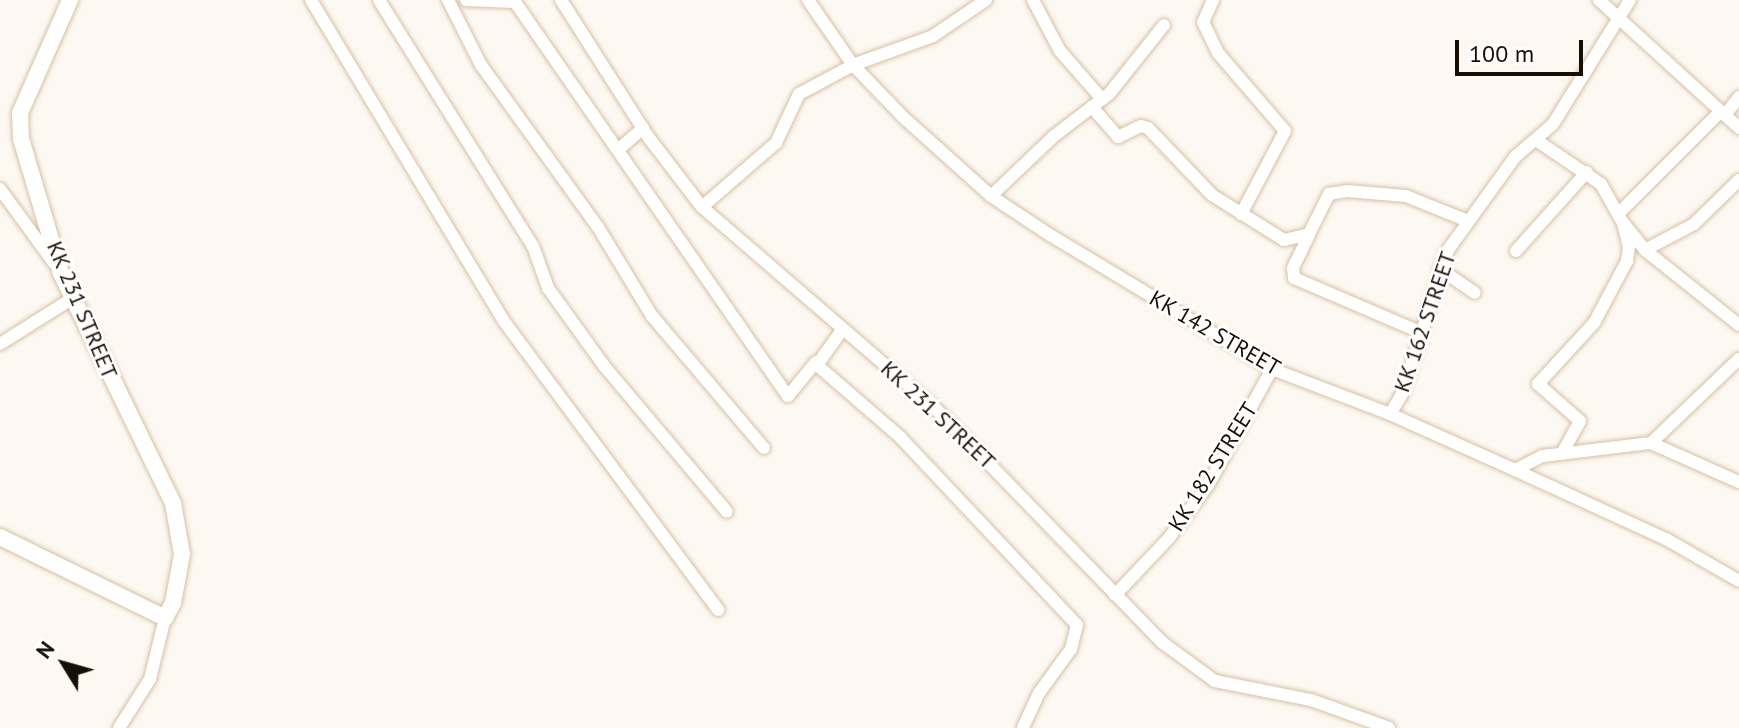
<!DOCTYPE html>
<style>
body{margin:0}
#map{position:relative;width:1739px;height:728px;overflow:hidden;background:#fdf8f2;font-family:"PT Sans",sans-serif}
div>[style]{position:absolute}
.roads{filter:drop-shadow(0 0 2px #d7c0a3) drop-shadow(0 0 2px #d7c0a3)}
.minor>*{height:12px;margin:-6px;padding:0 6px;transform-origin:6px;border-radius:6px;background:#fff}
.major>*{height:16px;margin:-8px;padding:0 8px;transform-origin:8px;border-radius:8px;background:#fff}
span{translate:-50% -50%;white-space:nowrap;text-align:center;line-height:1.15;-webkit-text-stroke:6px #fff;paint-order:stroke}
.street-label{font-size:22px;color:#170f06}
.north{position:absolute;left:24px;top:624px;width:80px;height:80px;-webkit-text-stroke:6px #fff;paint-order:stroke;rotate:307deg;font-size:22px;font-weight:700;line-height:32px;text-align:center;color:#170f06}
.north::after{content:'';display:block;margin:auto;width:28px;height:36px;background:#170f06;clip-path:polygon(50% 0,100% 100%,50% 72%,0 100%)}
.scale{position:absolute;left:1455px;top:40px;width:128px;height:36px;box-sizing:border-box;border:4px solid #170f06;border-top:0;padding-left:10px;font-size:24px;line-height:28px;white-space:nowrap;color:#170f06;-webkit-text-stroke:6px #fff;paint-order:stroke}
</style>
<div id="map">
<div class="roads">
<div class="minor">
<div style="left:311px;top:0;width:373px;rotate:59deg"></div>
<div style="left:503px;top:320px;width:361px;rotate:53.4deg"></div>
<div style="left:379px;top:0;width:290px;rotate:58deg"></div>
<div style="left:533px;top:246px;width:45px;rotate:70.3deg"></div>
<div style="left:548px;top:288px;width:97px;rotate:54.2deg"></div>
<div style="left:605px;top:367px;width:189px;rotate:49.9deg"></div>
<div style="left:448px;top:0;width:73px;rotate:63.1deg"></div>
<div style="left:481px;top:65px;width:200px;rotate:54.2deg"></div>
<div style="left:598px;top:227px;width:104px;rotate:58.8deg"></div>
<div style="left:652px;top:316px;width:173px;rotate:49.7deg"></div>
<div style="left:466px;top:0;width:49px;rotate:2.3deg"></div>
<div style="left:515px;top:2px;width:479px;rotate:55.3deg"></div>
<div style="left:788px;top:396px;width:44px;rotate:-50.5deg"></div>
<div style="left:561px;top:0;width:164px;rotate:57.5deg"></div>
<div style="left:649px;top:138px;width:87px;rotate:52.5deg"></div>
<div style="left:702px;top:207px;width:306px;rotate:40.8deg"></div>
<div style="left:934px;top:407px;width:329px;rotate:45.9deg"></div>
<div style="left:1163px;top:643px;width:64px;rotate:36.2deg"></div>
<div style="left:1215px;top:681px;width:98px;rotate:11.2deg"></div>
<div style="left:1311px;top:700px;width:83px;rotate:19.7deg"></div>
<div style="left:808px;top:0;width:79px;rotate:55.3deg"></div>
<div style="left:853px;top:65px;width:72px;rotate:46.1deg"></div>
<div style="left:903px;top:117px;width:118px;rotate:41.9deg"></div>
<div style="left:991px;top:196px;width:71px;rotate:33.5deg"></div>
<div style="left:1050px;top:235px;width:259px;rotate:31.1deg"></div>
<div style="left:1272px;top:369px;width:126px;rotate:20.9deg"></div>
<div style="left:1390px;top:414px;width:137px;rotate:24.1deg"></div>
<div style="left:1515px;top:470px;width:166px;rotate:24.6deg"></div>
<div style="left:1666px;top:539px;width:84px;rotate:29.9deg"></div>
<div style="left:1033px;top:0;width:58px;rotate:62.1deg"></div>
<div style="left:1060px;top:51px;width:64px;rotate:48.8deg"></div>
<div style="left:1213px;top:0;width:24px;rotate:114deg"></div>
<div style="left:1203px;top:22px;width:34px;rotate:64deg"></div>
<div style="left:1218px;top:53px;width:103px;rotate:49.3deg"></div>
<div style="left:1285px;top:131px;width:94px;rotate:117.9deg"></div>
<div style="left:1599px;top:0;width:190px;rotate:42.4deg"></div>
<div style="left:1092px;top:107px;width:40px;rotate:49deg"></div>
<div style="left:1118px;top:137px;width:25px;rotate:-26deg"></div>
<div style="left:1141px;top:126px;width:7px;rotate:16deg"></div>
<div style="left:1148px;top:128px;width:93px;rotate:46.3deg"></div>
<div style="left:1212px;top:195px;width:85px;rotate:32deg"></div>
<div style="left:1284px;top:240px;width:26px;rotate:-13deg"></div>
<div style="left:1309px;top:234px;width:45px;rotate:-63.4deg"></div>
<div style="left:1329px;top:194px;width:18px;rotate:-9deg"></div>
<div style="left:1347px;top:191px;width:59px;rotate:4.8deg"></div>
<div style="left:1406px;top:196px;width:67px;rotate:22deg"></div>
<div style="left:1725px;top:115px;width:23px;rotate:-52deg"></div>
<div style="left:1536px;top:140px;width:78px;rotate:34.1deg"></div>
<div style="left:1601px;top:184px;width:45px;rotate:60.6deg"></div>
<div style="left:1623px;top:223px;width:25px;rotate:76deg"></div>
<div style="left:1629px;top:247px;width:14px;rotate:98deg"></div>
<div style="left:1627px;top:261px;width:70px;rotate:118deg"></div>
<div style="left:1594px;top:323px;width:83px;rotate:132.6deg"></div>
<div style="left:1538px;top:384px;width:56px;rotate:41.4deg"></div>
<div style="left:1580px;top:421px;width:37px;rotate:119deg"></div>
<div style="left:619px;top:149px;width:32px;rotate:-41deg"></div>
<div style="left:0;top:189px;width:92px;rotate:53.9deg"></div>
<div style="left:991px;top:196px;width:87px;rotate:-43.6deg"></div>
<div style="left:1054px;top:136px;width:69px;rotate:-37.4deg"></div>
<div style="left:1109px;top:94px;width:88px;rotate:-51.4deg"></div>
<div style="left:702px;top:207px;width:98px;rotate:-40.9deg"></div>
<div style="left:776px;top:143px;width:54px;rotate:-64.9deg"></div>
<div style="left:799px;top:94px;width:61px;rotate:-28.2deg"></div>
<div style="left:853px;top:65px;width:85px;rotate:-19.9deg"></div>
<div style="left:933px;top:36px;width:64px;rotate:-34.2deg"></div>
<div style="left:1618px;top:214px;width:146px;rotate:-45deg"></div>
<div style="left:1625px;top:225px;width:32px;rotate:51deg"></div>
<div style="left:1645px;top:250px;width:120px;rotate:38.6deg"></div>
<div style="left:1309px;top:235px;width:37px;rotate:116deg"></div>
<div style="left:1293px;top:268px;width:10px;rotate:84deg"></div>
<div style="left:1294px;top:278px;width:137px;rotate:23.2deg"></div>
<div style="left:1645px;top:250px;width:55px;rotate:-28deg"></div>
<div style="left:1694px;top:224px;width:63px;rotate:-44.4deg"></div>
<div style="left:1516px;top:251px;width:106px;rotate:-48.1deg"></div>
<div style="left:1440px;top:269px;width:42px;rotate:34.4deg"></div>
<div style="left:842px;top:330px;width:43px;rotate:125.5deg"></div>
<div style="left:817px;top:365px;width:110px;rotate:40.9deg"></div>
<div style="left:900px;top:437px;width:258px;rotate:46.7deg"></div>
<div style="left:1077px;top:625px;width:25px;rotate:104deg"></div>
<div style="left:1071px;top:649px;width:54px;rotate:126deg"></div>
<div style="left:1039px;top:693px;width:38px;rotate:115deg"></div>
<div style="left:0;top:344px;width:86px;rotate:-32.2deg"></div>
<div style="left:1390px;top:414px;width:23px;rotate:-59deg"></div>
<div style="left:1402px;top:394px;width:151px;rotate:-72.3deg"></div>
<div style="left:1448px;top:250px;width:115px;rotate:-54.2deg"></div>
<div style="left:1515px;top:157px;width:50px;rotate:-41deg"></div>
<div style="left:1553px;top:124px;width:146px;rotate:-58.2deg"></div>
<div style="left:1651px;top:443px;width:96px;rotate:23.9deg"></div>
<div style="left:1515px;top:470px;width:31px;rotate:-27deg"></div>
<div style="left:1543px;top:456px;width:109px;rotate:-6.9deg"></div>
<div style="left:1651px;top:443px;width:122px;rotate:-43.7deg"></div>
<div style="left:1115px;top:595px;width:79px;rotate:-46.5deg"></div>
<div style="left:1169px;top:538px;width:66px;rotate:-53.7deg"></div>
<div style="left:1208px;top:485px;width:132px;rotate:-61.1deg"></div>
<div style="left:119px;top:728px;width:58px;rotate:-57.7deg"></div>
<div style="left:150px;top:679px;width:63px;rotate:-76.2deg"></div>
</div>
<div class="major">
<div style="left:0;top:537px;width:184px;rotate:26.1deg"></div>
<div style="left:165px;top:618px;width:17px;rotate:-62deg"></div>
<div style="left:173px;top:603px;width:50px;rotate:-79.6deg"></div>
<div style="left:182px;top:554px;width:52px;rotate:-100deg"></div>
<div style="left:173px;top:503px;width:256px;rotate:-116deg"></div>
<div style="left:61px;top:273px;width:140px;rotate:-106.6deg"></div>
<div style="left:21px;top:139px;width:26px;rotate:-92deg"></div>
<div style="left:20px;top:113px;width:124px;rotate:-66.1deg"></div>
</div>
</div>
<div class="street-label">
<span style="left:82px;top:310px;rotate:67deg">KK 231 STREET</span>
<span style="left:1425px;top:322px;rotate:-71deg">KK 162 STREET</span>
<span style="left:1215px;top:333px;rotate:30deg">KK 142 STREET</span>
<span style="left:938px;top:415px;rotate:43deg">KK 231 STREET</span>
<span style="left:1213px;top:467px;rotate:-58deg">KK 182 STREET</span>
</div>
<div class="north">N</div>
<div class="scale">100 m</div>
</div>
